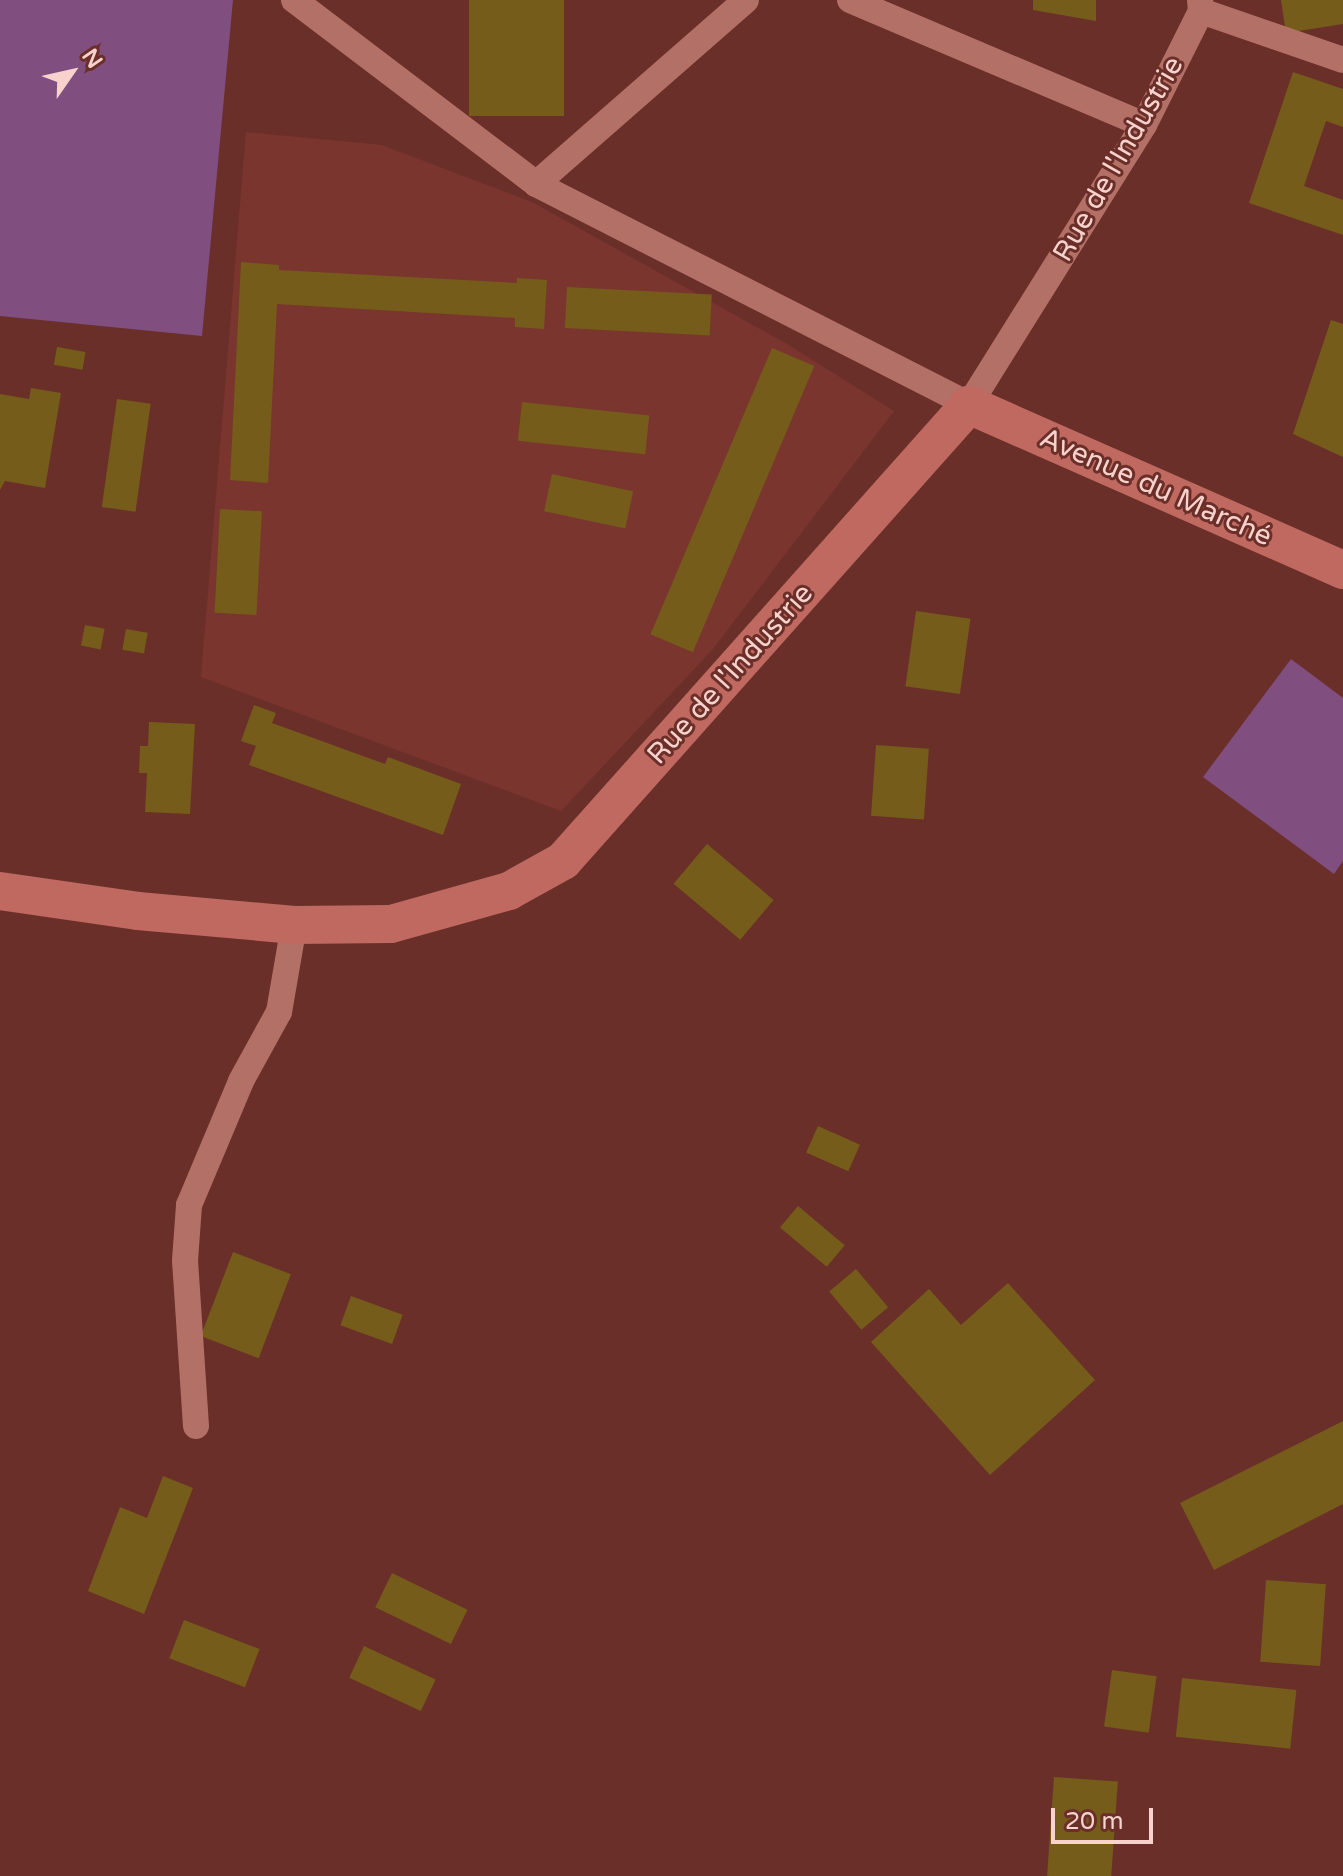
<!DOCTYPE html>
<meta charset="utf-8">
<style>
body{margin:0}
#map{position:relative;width:1343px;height:1876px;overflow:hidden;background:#6b2f29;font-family:"Varela Round",sans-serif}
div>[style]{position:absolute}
.built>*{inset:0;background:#7a352f}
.green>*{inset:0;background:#804e7f}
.building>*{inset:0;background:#755c1a;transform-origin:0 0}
.street>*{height:26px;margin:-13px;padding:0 13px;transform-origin:13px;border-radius:13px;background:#b37067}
.secondary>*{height:38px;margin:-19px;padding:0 19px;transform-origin:19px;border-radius:19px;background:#bf6960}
span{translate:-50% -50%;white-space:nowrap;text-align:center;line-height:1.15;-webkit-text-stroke:6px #6b2f29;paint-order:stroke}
.street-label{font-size:28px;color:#f8d2cc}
.north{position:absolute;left:32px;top:32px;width:80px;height:80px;-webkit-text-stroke:6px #6b2f29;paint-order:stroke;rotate:56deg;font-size:22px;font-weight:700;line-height:32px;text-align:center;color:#f8d2cc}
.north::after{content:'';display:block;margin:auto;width:28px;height:36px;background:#f8d2cc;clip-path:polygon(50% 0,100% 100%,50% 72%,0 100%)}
.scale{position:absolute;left:1051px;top:1808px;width:102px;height:36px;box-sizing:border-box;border:4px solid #f8d2cc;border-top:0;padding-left:10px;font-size:24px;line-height:28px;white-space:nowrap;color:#f8d2cc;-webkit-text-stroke:6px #6b2f29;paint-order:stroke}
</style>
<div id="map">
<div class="built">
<div style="clip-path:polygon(246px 132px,382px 145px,532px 202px,787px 344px,894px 411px,713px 649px,561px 811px,201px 677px)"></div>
</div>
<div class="green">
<div style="clip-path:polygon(0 0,233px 0,202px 336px,0 316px)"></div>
<div style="clip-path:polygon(1291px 659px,1343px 698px,1343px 861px,1334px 874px,1203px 777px)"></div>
</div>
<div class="building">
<div style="left:469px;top:0;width:95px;height:116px"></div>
<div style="clip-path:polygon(1033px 0,1096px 0,1096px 21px,1033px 10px)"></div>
<div style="clip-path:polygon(1281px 0,1343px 0,1343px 24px,1286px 33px)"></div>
<div style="clip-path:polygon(1293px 72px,1343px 89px,1343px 127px,1326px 121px,1304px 186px,1343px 200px,1343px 235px,1249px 203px)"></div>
<div style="clip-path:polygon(241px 262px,279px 265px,279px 270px,517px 283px,517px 278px,547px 280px,544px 329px,515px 327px,515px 318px,277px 304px,268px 483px,230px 480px)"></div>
<div style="left:567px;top:287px;width:145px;height:41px;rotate:3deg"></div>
<div style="clip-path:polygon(1331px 320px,1343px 324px,1343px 457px,1293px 434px)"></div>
<div style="left:57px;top:347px;width:29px;height:18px;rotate:10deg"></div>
<div style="left:772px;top:348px;width:46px;height:311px;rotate:23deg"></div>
<div style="clip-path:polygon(31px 388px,61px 393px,45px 488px,5px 481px,0 490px,0 394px,29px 399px)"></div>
<div style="left:117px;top:399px;width:34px;height:109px;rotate:8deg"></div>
<div style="left:522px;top:402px;width:128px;height:39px;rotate:6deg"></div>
<div style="left:552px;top:474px;width:83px;height:38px;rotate:12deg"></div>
<div style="left:220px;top:509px;width:42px;height:104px;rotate:3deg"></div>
<div style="left:916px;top:611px;width:55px;height:76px;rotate:8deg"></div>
<div style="left:85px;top:625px;width:20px;height:21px;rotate:11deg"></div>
<div style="left:126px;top:629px;width:22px;height:21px;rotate:10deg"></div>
<div style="clip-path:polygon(254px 705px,276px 713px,272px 723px,385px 764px,388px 757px,461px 784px,443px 835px,249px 765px,256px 746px,241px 741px)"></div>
<div style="clip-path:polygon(149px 722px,195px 724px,190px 814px,145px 812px,147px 773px,139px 773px,140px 746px,148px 746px)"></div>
<div style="left:876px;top:745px;width:53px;height:71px;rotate:4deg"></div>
<div style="left:707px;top:844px;width:87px;height:52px;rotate:40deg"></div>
<div style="left:818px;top:1126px;width:46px;height:29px;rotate:24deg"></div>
<div style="left:798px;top:1206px;width:61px;height:28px;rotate:40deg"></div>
<div style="left:233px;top:1252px;width:62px;height:90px;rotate:21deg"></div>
<div style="left:856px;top:1269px;width:50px;height:35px;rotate:50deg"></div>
<div style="clip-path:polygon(1008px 1283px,1095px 1380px,990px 1475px,871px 1342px,929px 1289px,961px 1325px)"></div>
<div style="left:351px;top:1296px;width:55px;height:31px;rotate:20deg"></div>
<div style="clip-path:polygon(1343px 1421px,1343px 1504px,1214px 1570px,1180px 1503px)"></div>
<div style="clip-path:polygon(163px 1476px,193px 1488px,144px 1614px,88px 1591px,120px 1507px,147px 1518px)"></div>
<div style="left:392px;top:1573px;width:84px;height:38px;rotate:26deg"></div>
<div style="left:1266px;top:1580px;width:60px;height:82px;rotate:4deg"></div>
<div style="left:184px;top:1620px;width:81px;height:41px;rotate:21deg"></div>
<div style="left:364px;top:1646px;width:79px;height:35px;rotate:25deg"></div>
<div style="left:1112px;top:1670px;width:45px;height:57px;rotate:8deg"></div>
<div style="left:1182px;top:1678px;width:115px;height:59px;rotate:6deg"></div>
<div style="left:1054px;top:1777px;width:64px;height:99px;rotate:4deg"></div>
</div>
<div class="street">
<div style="left:294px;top:0;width:304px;rotate:37.2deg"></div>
<div style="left:536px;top:184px;width:486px;rotate:27deg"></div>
<div style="left:969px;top:405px;width:330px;rotate:-58deg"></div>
<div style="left:1144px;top:125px;width:127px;rotate:-63.4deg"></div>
<div style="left:1201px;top:11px;width:11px;rotate:-95deg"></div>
<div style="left:850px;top:0;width:319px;rotate:23deg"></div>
<div style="left:1201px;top:11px;width:150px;rotate:19deg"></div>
<div style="left:536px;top:184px;width:279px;rotate:-41.2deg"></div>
<div style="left:196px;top:1426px;width:165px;rotate:-93.8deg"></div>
<div style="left:185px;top:1261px;width:56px;rotate:-85.9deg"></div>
<div style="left:189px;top:1205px;width:134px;rotate:-67.2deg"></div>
<div style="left:241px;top:1081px;width:79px;rotate:-61.2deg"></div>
<div style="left:279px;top:1012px;width:88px;rotate:-80.2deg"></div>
</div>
<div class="secondary">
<div style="left:0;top:891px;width:139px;rotate:8.2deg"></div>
<div style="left:138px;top:911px;width:157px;rotate:5.1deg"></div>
<div style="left:294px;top:925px;width:97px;rotate:-0.6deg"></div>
<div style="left:391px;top:924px;width:123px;rotate:-15.6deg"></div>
<div style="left:509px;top:891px;width:62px;rotate:-29.1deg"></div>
<div style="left:563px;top:861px;width:611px;rotate:-48.32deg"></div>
<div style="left:969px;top:405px;width:409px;rotate:23.8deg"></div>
</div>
<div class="street-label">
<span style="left:1118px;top:159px;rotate:-60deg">Rue de l'Industrie</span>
<span style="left:1156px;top:487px;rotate:24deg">Avenue du Marché</span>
<span style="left:730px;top:674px;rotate:-48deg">Rue de l'Industrie</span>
</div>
<div class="north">N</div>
<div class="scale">20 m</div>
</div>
